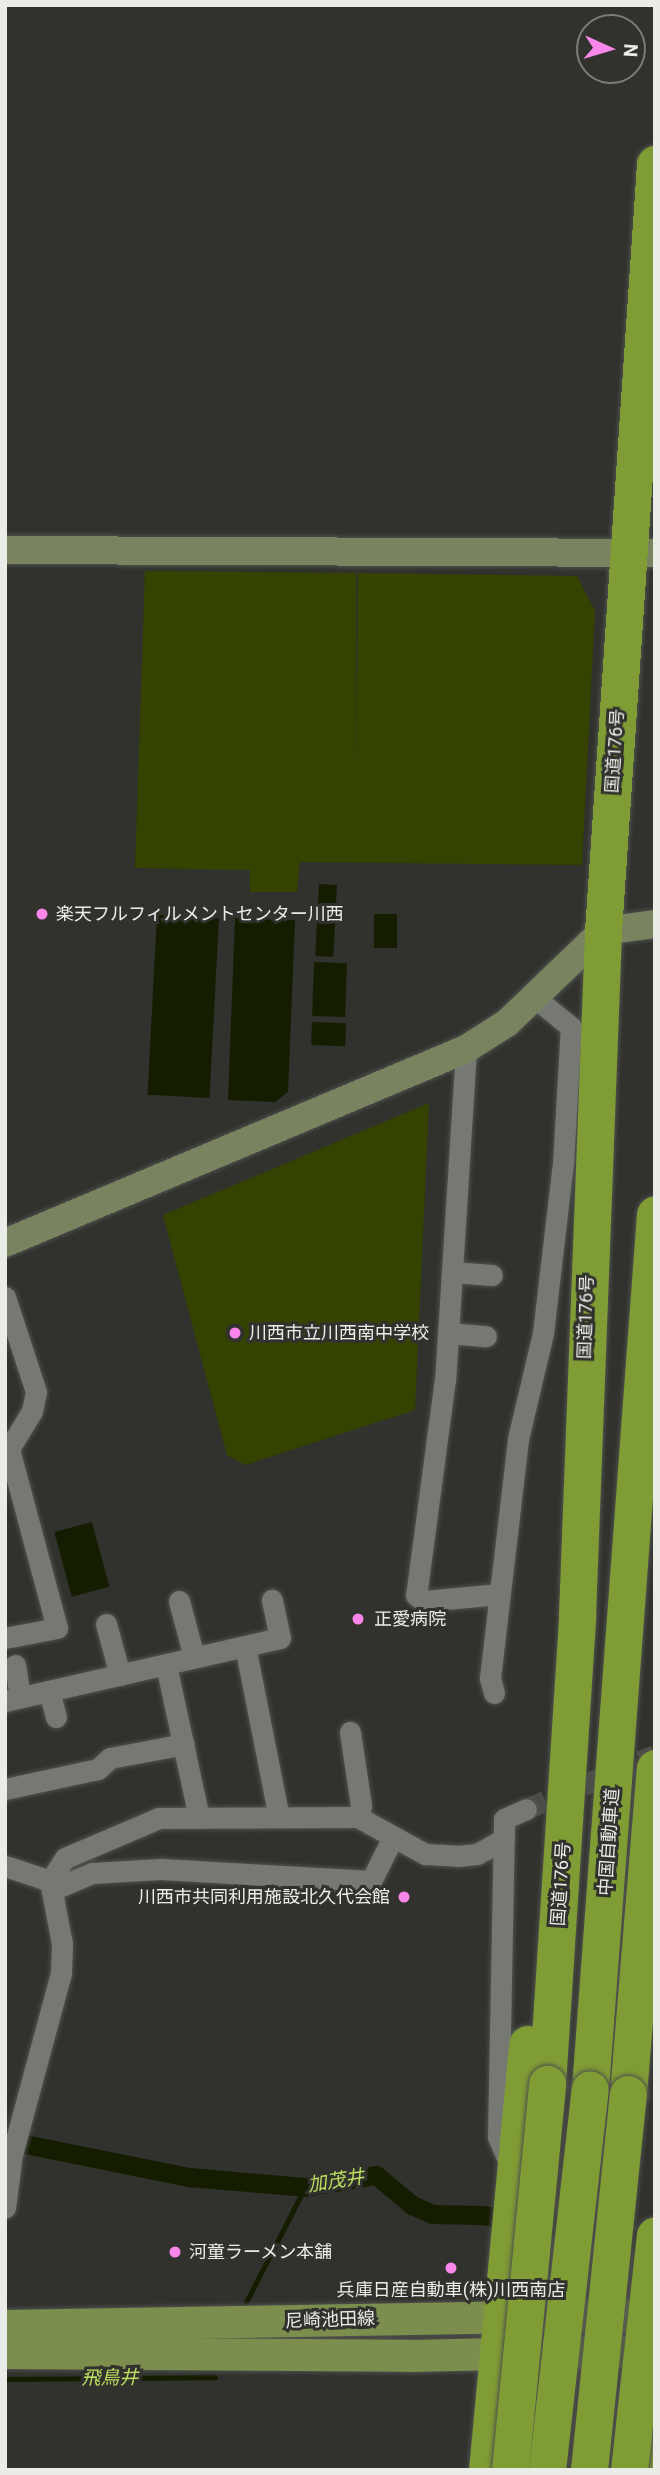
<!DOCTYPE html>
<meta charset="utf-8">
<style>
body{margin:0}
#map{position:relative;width:660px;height:2475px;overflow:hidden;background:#31322d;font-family:Roboto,"Noto Sans JP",sans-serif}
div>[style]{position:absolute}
.green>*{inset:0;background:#344300}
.water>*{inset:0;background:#151d00;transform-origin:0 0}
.stream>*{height:5px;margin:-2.5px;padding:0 2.5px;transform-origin:2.5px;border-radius:2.5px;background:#151d00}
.canal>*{height:19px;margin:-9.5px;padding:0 9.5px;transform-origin:9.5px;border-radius:9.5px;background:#151d00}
.street-tunnel>*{height:21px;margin-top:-10.5px;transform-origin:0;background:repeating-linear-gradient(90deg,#4d4e49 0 21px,transparent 0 31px)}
.roads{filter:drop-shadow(0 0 2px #4f514d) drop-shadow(0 0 2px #4f514d)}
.street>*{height:21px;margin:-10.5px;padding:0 10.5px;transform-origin:10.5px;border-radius:10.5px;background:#767873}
.secondary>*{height:28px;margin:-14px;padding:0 14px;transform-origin:14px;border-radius:14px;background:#798360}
.primary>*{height:32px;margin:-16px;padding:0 16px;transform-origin:16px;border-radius:16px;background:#7c8e4d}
.highway>*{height:37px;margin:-18.5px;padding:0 18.5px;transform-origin:18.5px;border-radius:18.5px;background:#809c34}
.bridges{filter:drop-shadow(0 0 2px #4f514d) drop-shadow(0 0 2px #4f514d)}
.highway-bridge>*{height:37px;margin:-18.5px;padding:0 18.5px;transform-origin:18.5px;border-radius:18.5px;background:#809c34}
.dots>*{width:19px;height:19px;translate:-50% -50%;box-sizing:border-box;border:4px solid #31322d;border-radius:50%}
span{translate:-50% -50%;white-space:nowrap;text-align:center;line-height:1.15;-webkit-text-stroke:6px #31322d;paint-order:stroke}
.street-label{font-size:18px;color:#eaece8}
.poi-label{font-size:18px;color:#eaece8}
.left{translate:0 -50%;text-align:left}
.right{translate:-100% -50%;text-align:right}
.water-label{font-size:19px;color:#bcdf60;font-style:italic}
.frame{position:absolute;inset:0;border:7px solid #eaece8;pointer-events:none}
.north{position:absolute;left:576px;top:14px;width:70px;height:70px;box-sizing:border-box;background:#31322d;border:2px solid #7b7c78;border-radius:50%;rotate:94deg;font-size:19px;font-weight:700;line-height:28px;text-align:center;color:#eaece8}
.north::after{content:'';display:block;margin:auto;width:24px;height:32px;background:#f987e9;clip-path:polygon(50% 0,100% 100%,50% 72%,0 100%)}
</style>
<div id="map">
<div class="green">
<div style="clip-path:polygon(145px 571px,356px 573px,356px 781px,358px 573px,577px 576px,595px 611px,582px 865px,300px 862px,297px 892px,250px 892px,250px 870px,135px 868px)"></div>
<div style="clip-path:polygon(429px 1103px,415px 1410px,245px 1465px,227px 1455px,163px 1215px)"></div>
</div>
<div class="water">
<div style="left:319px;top:884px;width:18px;height:72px;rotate:3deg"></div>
<div style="left:374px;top:914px;width:23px;height:34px"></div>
<div style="left:157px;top:915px;width:62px;height:180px;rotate:3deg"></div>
<div style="clip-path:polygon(235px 918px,295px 920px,288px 1092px,275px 1102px,228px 1100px)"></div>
<div style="left:314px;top:962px;width:33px;height:54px;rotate:2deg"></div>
<div style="left:312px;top:1022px;width:34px;height:23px;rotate:2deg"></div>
<div style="left:92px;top:1522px;width:67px;height:39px;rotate:75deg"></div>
</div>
<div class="stream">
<div style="left:246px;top:2302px;width:129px;rotate:-62.8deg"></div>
<div style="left:5px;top:2379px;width:210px;rotate:-0.5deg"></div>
</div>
<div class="canal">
<div style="left:5px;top:2140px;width:188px;rotate:11.4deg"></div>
<div style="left:189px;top:2177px;width:116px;rotate:4.9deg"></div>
<div style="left:305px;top:2187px;width:72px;rotate:-9.6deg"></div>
<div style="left:376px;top:2175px;width:47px;rotate:39.8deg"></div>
<div style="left:412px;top:2205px;width:22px;rotate:24deg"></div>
<div style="left:432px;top:2214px;width:50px;rotate:1.1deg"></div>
<div style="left:482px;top:2215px;width:175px;rotate:9.2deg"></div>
</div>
<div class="street-tunnel">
<div style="left:526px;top:1809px;width:140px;rotate:-22.7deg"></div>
</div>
<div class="roads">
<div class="street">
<div style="left:466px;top:1049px;width:331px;rotate:93.6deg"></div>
<div style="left:445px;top:1379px;width:218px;rotate:97.6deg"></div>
<div style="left:416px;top:1595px;width:10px;rotate:37deg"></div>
<div style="left:424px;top:1601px;width:76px;rotate:-5.3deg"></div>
<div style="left:452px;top:1272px;width:40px;rotate:4.3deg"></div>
<div style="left:5px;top:1297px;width:100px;rotate:71.9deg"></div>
<div style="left:36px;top:1392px;width:19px;rotate:102deg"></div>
<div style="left:32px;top:1411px;width:44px;rotate:121.2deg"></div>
<div style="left:9px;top:1449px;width:185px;rotate:75deg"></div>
<div style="left:57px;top:1628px;width:53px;rotate:169.1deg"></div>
<div style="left:448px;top:1333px;width:38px;rotate:5deg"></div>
<div style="left:179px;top:1601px;width:58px;rotate:75deg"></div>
<div style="left:106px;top:1624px;width:53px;rotate:74.6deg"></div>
<div style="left:245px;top:1646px;width:174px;rotate:78.8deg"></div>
<div style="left:15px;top:1665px;width:32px;rotate:81deg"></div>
<div style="left:166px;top:1665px;width:156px;rotate:77.8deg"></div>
<div style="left:49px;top:1691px;width:27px;rotate:75deg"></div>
<div style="left:494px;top:1693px;width:16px;rotate:-105deg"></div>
<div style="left:490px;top:1678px;width:241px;rotate:-83.3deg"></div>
<div style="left:518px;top:1439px;width:109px;rotate:-76.7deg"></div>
<div style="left:543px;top:1333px;width:170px;rotate:-83.3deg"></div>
<div style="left:563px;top:1164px;width:137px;rotate:-86.7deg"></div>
<div style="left:571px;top:1027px;width:48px;rotate:-141deg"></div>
<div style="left:5px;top:1701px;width:282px;rotate:-12.9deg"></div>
<div style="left:280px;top:1638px;width:39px;rotate:-102deg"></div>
<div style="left:350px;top:1732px;width:75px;rotate:81.5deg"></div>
<div style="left:361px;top:1806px;width:11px;rotate:105deg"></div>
<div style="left:5px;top:1789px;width:95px;rotate:-12.1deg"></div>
<div style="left:98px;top:1769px;width:16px;rotate:-43deg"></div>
<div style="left:110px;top:1758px;width:75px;rotate:-10.7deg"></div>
<div style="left:5px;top:1866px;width:47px;rotate:18.4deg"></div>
<div style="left:50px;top:1881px;width:64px;rotate:79.2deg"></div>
<div style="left:62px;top:1944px;width:29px;rotate:92deg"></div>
<div style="left:61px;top:1973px;width:188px;rotate:105.1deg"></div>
<div style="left:12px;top:2154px;width:54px;rotate:97.4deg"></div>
<div style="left:50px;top:1881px;width:27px;rotate:-57deg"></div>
<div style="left:65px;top:1858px;width:102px;rotate:-23.1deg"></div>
<div style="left:159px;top:1818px;width:199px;rotate:-0.3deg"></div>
<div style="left:358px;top:1817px;width:77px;rotate:28.9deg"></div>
<div style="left:425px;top:1854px;width:33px;rotate:3deg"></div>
<div style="left:458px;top:1856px;width:19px;rotate:-6deg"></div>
<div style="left:477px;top:1854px;width:31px;rotate:-29deg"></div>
<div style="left:54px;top:1889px;width:41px;rotate:-22.8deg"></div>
<div style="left:92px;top:1873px;width:69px;rotate:-3.3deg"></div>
<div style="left:161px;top:1869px;width:210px;rotate:3.3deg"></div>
<div style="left:371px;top:1881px;width:49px;rotate:-63.4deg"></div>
<div style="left:510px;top:2165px;width:30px;rotate:-113deg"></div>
<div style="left:498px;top:2137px;width:318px;rotate:-88.9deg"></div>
<div style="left:504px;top:1819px;width:24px;rotate:-24deg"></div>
</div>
<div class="secondary">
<div style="left:5px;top:550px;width:650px;rotate:0.26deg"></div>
<div style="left:5px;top:1243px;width:500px;rotate:-22.82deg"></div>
<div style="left:466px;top:1049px;width:49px;rotate:-32.4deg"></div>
<div style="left:507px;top:1023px;width:133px;rotate:-43.8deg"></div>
<div style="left:603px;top:931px;width:52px;rotate:-7.7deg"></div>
</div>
<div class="primary">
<div style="left:5px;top:2326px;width:650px;rotate:-0.97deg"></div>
<div style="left:5px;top:2353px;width:405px;rotate:0.4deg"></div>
<div style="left:410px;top:2356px;width:245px;rotate:-1.2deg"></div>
</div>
<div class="highway">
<div style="left:547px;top:2084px;width:470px;rotate:-86.3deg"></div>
<div style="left:577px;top:1615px;width:684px;rotate:-87.82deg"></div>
<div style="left:603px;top:931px;width:769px;rotate:-86.12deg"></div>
<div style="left:590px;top:2089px;width:877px;rotate:-85.75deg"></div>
<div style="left:628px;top:2094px;width:327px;rotate:-85.3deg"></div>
<div style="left:487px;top:2470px;width:428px;rotate:-84.6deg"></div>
<div style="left:653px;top:2470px;width:19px;rotate:-84deg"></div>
</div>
</div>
<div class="bridges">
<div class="highway-bridge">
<div style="left:510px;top:2470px;width:388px;rotate:-84.5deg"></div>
<div style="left:547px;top:2470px;width:383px;rotate:-83.6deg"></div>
<div style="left:589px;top:2470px;width:378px;rotate:-84.1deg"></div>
<div style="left:629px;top:2470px;width:236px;rotate:-83.7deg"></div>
</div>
</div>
<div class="dots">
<div style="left:42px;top:914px;background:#f987e9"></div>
<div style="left:235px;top:1333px;background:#f987e9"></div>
<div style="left:358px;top:1619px;background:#f987e9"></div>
<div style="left:404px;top:1897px;background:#f987e9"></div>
<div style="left:175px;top:2252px;background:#f987e9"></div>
<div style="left:451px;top:2268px;background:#f987e9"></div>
</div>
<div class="street-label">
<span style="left:615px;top:751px;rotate:-86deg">国道176号</span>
<span style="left:586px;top:1317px;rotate:-88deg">国道176号</span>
<span style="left:609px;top:1842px;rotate:-86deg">中国自動車道</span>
<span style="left:561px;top:1884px;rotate:-86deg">国道176号</span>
<span style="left:330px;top:2320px;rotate:-2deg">尼崎池田線</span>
</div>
<div class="poi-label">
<span class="left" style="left:56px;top:914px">楽天フルフィルメントセンター川西</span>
<span class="left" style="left:249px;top:1333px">川西市立川西南中学校</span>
<span class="left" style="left:374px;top:1619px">正愛病院</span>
<span class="right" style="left:390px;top:1897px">川西市共同利用施設北久代会館</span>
<span class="left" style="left:189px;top:2252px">河童ラーメン本舗</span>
<span style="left:451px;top:2290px">兵庫日産自動車(株)川西南店</span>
</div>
<div class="water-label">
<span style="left:336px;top:2181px;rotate:-9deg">加茂井</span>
<span style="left:110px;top:2378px;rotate:-1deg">飛鳥井</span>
</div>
<div class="frame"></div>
<div class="north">N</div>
</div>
